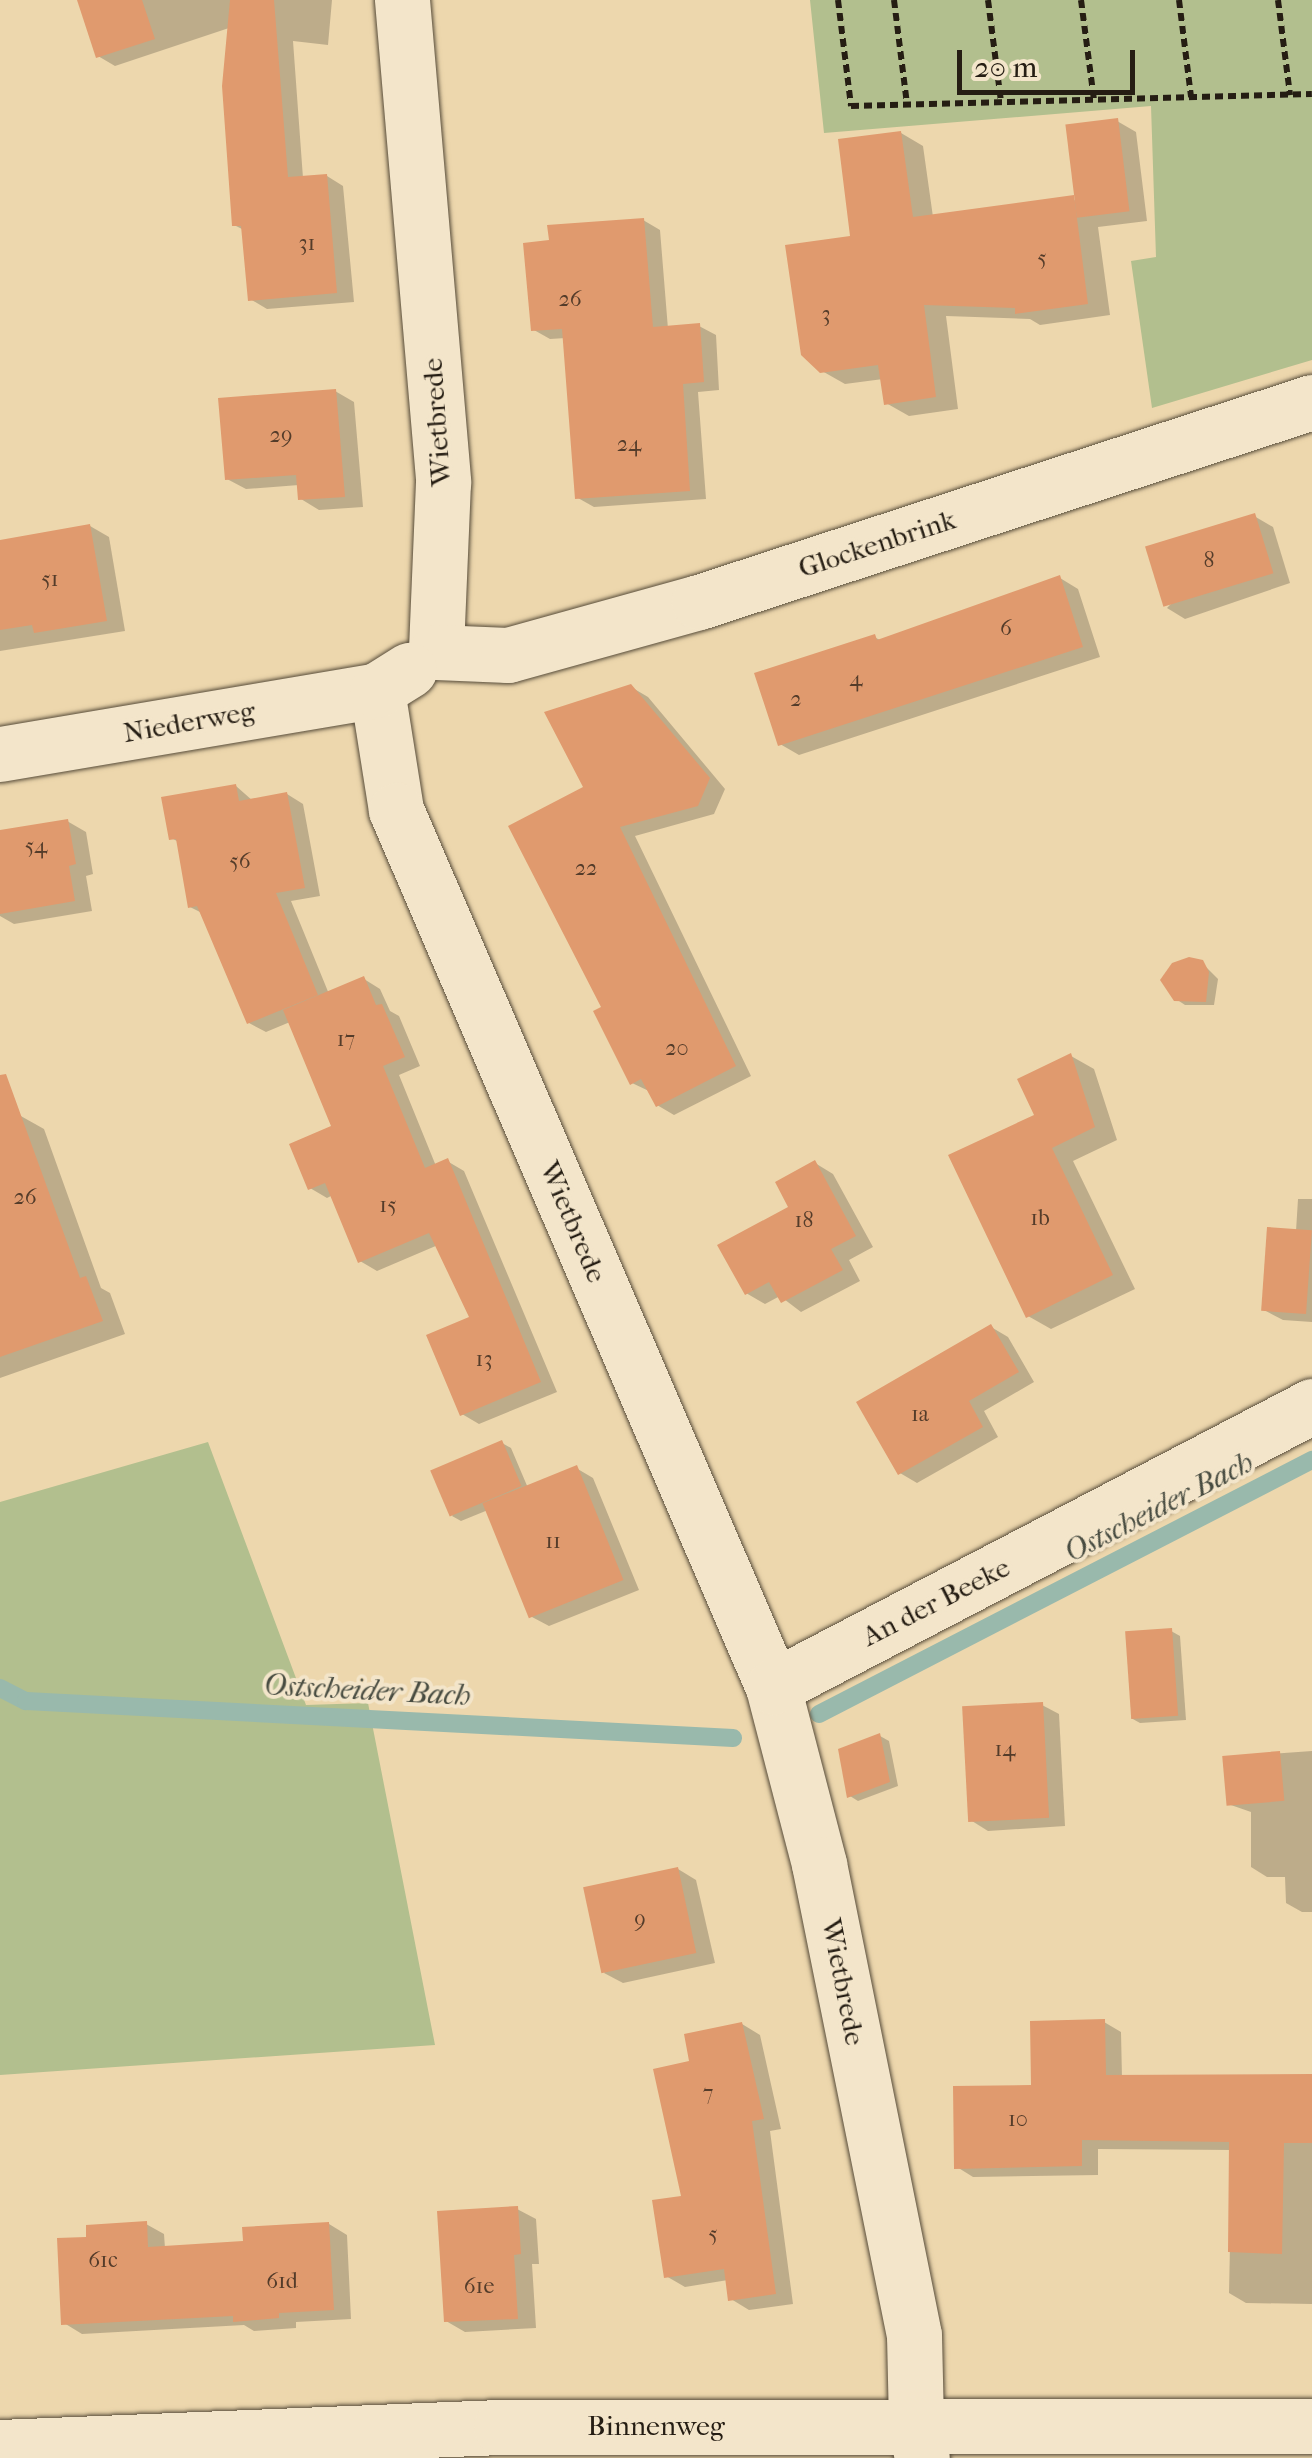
<!DOCTYPE html>
<style>
body{margin:0}
#map{position:relative;width:1312px;height:2458px;overflow:hidden;background:#edd7ad;font-family:"IM FELL French Canon",serif}
div>[style]{position:absolute}
.green>*{inset:0;background:#b2bf8e}
.shadow>*{inset:0;background:#0003}
.stream>*{height:18px;margin:-9px;padding:0 9px;transform-origin:9px;border-radius:9px;background:#99b9ac}
.building>*{inset:0;background:#e09a6e;transform-origin:0 0}
.path>*{height:6px;margin-top:-3px;transform-origin:0;background:repeating-linear-gradient(90deg,#251d13 0 8px,transparent 0 13px)}
.roads{filter:drop-shadow(0 0 2px #574c3a) drop-shadow(0 0 2px #574c3a)}
.street>*{height:55px;margin:-27.5px;padding:0 27.5px;transform-origin:27.5px;border-radius:27.5px;background:#f3e5ca}
span{translate:-50% -50%;white-space:nowrap;text-align:center;line-height:1.15;-webkit-text-stroke:8px #f3e5ca;paint-order:stroke}
.number-label{font-size:22px;color:#543c2a}
.number-label span{-webkit-text-stroke-width:0}
.street-label{font-size:28px;color:#251d13}
.water-label{font-size:30px;color:#484c41;font-style:italic}
.scale{position:absolute;left:957px;top:50px;width:178px;height:45px;box-sizing:border-box;border:5px solid #251d13;border-top:0;padding-left:12px;font-size:30px;line-height:35px;white-space:nowrap;color:#251d13;-webkit-text-stroke:8px #f3e5ca;paint-order:stroke}
</style>
<div id="map">
<div class="green">
<div style="clip-path:polygon(810px 0,1312px 0,1312px 360px,1152px 408px,1131px 261px,1156px 257px,1151px 106px,824px 133px)"></div>
<div style="clip-path:polygon(208px 1442px,306px 1705px,368px 1703px,435px 2045px,0 2075px,0 1502px)"></div>
</div>
<div class="shadow">
<div style="clip-path:polygon(80px 0,332px 0,328px 45px,293px 41px,303px 178px,327px 176px,343px 186px,354px 302px,267px 309px,250px 299px,244px 230px,234px 225px,229px 28px,115px 66px,98px 56px)"></div>
<div style="clip-path:polygon(1117px 121px,1136px 132px,1147px 221px,1098px 227px,1110px 315px,1040px 325px,1030px 319px,946px 316px,958px 409px,909px 416px,886px 403px,883px 379px,845px 384px,822px 371px,852px 238px,901px 133px,923px 146px,933px 217px,1077px 200px)"></div>
<div style="clip-path:polygon(643px 220px,660px 230px,668px 329px,699px 326px,716px 335px,719px 390px,698px 392px,706px 499px,594px 507px,578px 498px,566px 338px,550px 339px,534px 330px)"></div>
<div style="clip-path:polygon(335px 391px,354px 402px,363px 507px,319px 510px,301px 499px,299px 485px,246px 489px,227px 479px)"></div>
<div style="clip-path:polygon(1254px 516px,1273px 527px,1290px 583px,1185px 619px,1167px 608px)"></div>
<div style="clip-path:polygon(90px 526px,109px 537px,125px 631px,0 651px,0 543px)"></div>
<div style="clip-path:polygon(1060px 578px,1078px 589px,1100px 657px,799px 755px,780px 744px,874px 637px,882px 641px)"></div>
<div style="clip-path:polygon(631px 687px,648px 697px,725px 789px,714px 814px,635px 836px,751px 1076px,674px 1115px,657px 1105px,651px 1092px,632px 1083px,604px 1008px,587px 788px)"></div>
<div style="clip-path:polygon(236px 786px,253px 801px,287px 794px,303px 804px,320px 896px,291px 901px,329px 994px,364px 979px,380px 989px,390px 1011px,399px 1016px,420px 1066px,399px 1075px,436px 1166px,447px 1161px,464px 1171px,557px 1392px,479px 1424px,462px 1414px,472px 1318px,438px 1245px,377px 1271px,360px 1261px,333px 1195px,327px 1198px,310px 1188px,334px 1128px,290px 1022px,266px 1032px,249px 1023px,204px 914px,190px 907px,179px 842px,171px 838px)"></div>
<div style="clip-path:polygon(67px 821px,86px 832px,93px 874px,86px 876px,92px 911px,14px 924px,0 916px,0 833px)"></div>
<div style="clip-path:polygon(1202px 963px,1218px 979px,1214px 1005px,1185px 1005px,1176px 999px)"></div>
<div style="clip-path:polygon(1071px 1056px,1094px 1069px,1117px 1140px,1073px 1161px,1135px 1289px,1051px 1329px,1028px 1316px,1037px 1116px)"></div>
<div style="clip-path:polygon(19px 1115px,44px 1129px,101px 1288px,110px 1293px,125px 1334px,0 1378px,0 1122px)"></div>
<div style="clip-path:polygon(815px 1163px,833px 1174px,873px 1247px,849px 1260px,860px 1281px,801px 1312px,780px 1296px,765px 1304px,746px 1293px)"></div>
<div style="clip-path:polygon(1298px 1199px,1312px 1199px,1312px 1322px,1283px 1320px,1264px 1310px,1296px 1231px)"></div>
<div style="clip-path:polygon(991px 1327px,1008px 1337px,1034px 1382px,984px 1411px,998px 1437px,917px 1483px,900px 1473px)"></div>
<div style="clip-path:polygon(502px 1443px,511px 1448px,528px 1488px,576px 1468px,593px 1478px,639px 1590px,549px 1626px,532px 1617px,488px 1510px,461px 1521px,452px 1516px)"></div>
<div style="clip-path:polygon(1171px 1631px,1180px 1636px,1186px 1720px,1140px 1723px,1131px 1718px)"></div>
<div style="clip-path:polygon(1042px 1705px,1059px 1714px,1065px 1826px,988px 1831px,972px 1821px)"></div>
<div style="clip-path:polygon(880px 1736px,889px 1741px,898px 1786px,858px 1801px,850px 1796px)"></div>
<div style="clip-path:polygon(1312px 1751px,1312px 1912px,1302px 1912px,1286px 1903px,1285px 1877px,1267px 1877px,1251px 1867px,1251px 1812px,1228px 1804px,1225px 1757px)"></div>
<div style="clip-path:polygon(678px 1869px,696px 1880px,715px 1963px,623px 1983px,604px 1973px)"></div>
<div style="clip-path:polygon(1104px 2022px,1121px 2032px,1122px 2078px,1312px 2077px,1312px 2304px,1246px 2303px,1229px 2293px,1232px 2150px,1098px 2149px,1098px 2175px,973px 2177px,957px 2167px)"></div>
<div style="clip-path:polygon(742px 2024px,760px 2035px,781px 2129px,770px 2131px,793px 2304px,749px 2310px,731px 2299px,728px 2280px,685px 2287px,666px 2276px,684px 2198px)"></div>
<div style="clip-path:polygon(517px 2209px,536px 2219px,539px 2264px,532px 2264px,536px 2328px,465px 2332px,446px 2321px)"></div>
<div style="clip-path:polygon(146px 2224px,164px 2234px,165px 2248px,246px 2244px,329px 2224px,347px 2235px,351px 2319px,296px 2322px,296px 2328px,254px 2331px,244px 2325px,82px 2334px,64px 2323px,89px 2239px)"></div>
</div>
<div class="stream">
<div style="left:0;top:1688px;width:29px;rotate:27deg"></div>
<div style="left:26px;top:1701px;width:708px;rotate:3deg"></div>
<div style="left:819px;top:1714px;width:555px;rotate:-27.26deg"></div>
</div>
<div class="building">
<div style="clip-path:polygon(77px 0,142px 0,155px 39px,96px 58px)"></div>
<div style="clip-path:polygon(230px 0,274px 0,288px 177px,327px 174px,337px 293px,248px 301px,241px 226px,232px 226px,222px 86px)"></div>
<div style="left:1118px;top:118px;width:94px;height:53px;rotate:83deg"></div>
<div style="clip-path:polygon(901px 131px,913px 217px,1074px 195px,1088px 304px,1015px 314px,1015px 308px,924px 305px,936px 397px,884px 405px,878px 365px,820px 373px,801px 355px,785px 245px,850px 236px,838px 139px)"></div>
<div style="clip-path:polygon(644px 218px,653px 327px,700px 323px,704px 382px,683px 384px,690px 491px,575px 499px,562px 329px,531px 331px,523px 243px,549px 240px,547px 225px)"></div>
<div style="clip-path:polygon(336px 389px,345px 497px,298px 500px,296px 475px,225px 480px,218px 398px)"></div>
<div style="left:1255px;top:513px;width:63px;height:115px;rotate:73deg"></div>
<div style="clip-path:polygon(90px 524px,107px 621px,34px 633px,32px 625px,0 630px,0 540px)"></div>
<div style="clip-path:polygon(1060px 575px,1083px 647px,778px 746px,754px 673px,875px 634px,877px 640px)"></div>
<div style="clip-path:polygon(631px 684px,710px 778px,698px 806px,620px 827px,736px 1066px,656px 1107px,641px 1079px,630px 1085px,593px 1011px,601px 1007px,508px 826px,583px 787px,544px 712px)"></div>
<div style="clip-path:polygon(236px 784px,239px 801px,287px 792px,305px 888px,276px 893px,318px 995px,247px 1024px,197px 906px,188px 908px,176px 839px,169px 840px,161px 797px)"></div>
<div style="clip-path:polygon(68px 819px,76px 864px,69px 866px,75px 901px,0 914px,0 830px)"></div>
<div style="clip-path:polygon(1189px 957px,1203px 960px,1209px 972px,1206px 1002px,1174px 1001px,1160px 980px,1172px 963px)"></div>
<div style="clip-path:polygon(364px 976px,376px 1005px,382px 1004px,405px 1057px,383px 1066px,425px 1168px,448px 1158px,541px 1382px,460px 1416px,426px 1335px,469px 1317px,429px 1233px,358px 1263px,325px 1183px,308px 1190px,289px 1144px,331px 1126px,283px 1010px)"></div>
<div style="clip-path:polygon(1071px 1053px,1095px 1127px,1052px 1148px,1113px 1275px,1026px 1318px,948px 1155px,1034px 1115px,1017px 1079px)"></div>
<div style="clip-path:polygon(6px 1074px,80px 1278px,86px 1276px,103px 1321px,0 1357px,0 1075px)"></div>
<div style="clip-path:polygon(815px 1160px,856px 1236px,831px 1249px,843px 1270px,781px 1303px,769px 1282px,745px 1295px,717px 1245px,788px 1207px,775px 1182px)"></div>
<div style="left:1267px;top:1227px;width:45px;height:84px;rotate:4deg"></div>
<div style="clip-path:polygon(991px 1324px,1019px 1372px,969px 1401px,983px 1427px,898px 1475px,856px 1402px)"></div>
<div style="left:502px;top:1440px;width:50px;height:78px;rotate:67deg"></div>
<div style="left:577px;top:1465px;width:124px;height:102px;rotate:68deg"></div>
<div style="left:1172px;top:1628px;width:88px;height:47px;rotate:86deg"></div>
<div style="left:1043px;top:1702px;width:116px;height:81px;rotate:87deg"></div>
<div style="clip-path:polygon(880px 1733px,890px 1782px,847px 1798px,838px 1749px)"></div>
<div style="left:1280px;top:1751px;width:50px;height:58px;rotate:85deg"></div>
<div style="left:678px;top:1867px;width:88px;height:97px;rotate:78deg"></div>
<div style="clip-path:polygon(1105px 2019px,1106px 2075px,1312px 2074px,1312px 2143px,1284px 2143px,1282px 2254px,1228px 2252px,1229px 2142px,1082px 2140px,1082px 2166px,954px 2169px,953px 2086px,1031px 2085px,1030px 2021px)"></div>
<div style="clip-path:polygon(742px 2022px,764px 2119px,752px 2121px,776px 2294px,728px 2301px,724px 2269px,664px 2278px,652px 2200px,681px 2196px,653px 2069px,689px 2061px,684px 2034px)"></div>
<div style="clip-path:polygon(518px 2206px,521px 2254px,514px 2255px,518px 2319px,444px 2322px,437px 2211px)"></div>
<div style="clip-path:polygon(147px 2221px,148px 2247px,243px 2241px,242px 2227px,329px 2222px,334px 2310px,279px 2313px,279px 2318px,233px 2322px,233px 2316px,61px 2325px,57px 2238px,86px 2237px,86px 2225px)"></div>
</div>
<div class="path">
<div style="left:838px;top:0;width:107px;rotate:83deg"></div>
<div style="left:851px;top:106px;width:461px;rotate:-1.5deg"></div>
<div style="left:894px;top:0;width:105px;rotate:82.9deg"></div>
<div style="left:988px;top:0;width:103px;rotate:82.7deg"></div>
<div style="left:1081px;top:0;width:101px;rotate:82.6deg"></div>
<div style="left:1179px;top:0;width:98px;rotate:82.9deg"></div>
<div style="left:1278px;top:0;width:96px;rotate:82.8deg"></div>
</div>
<div class="roads">
<div class="street">
<div style="left:402px;top:0;width:484px;rotate:85.1deg"></div>
<div style="left:443px;top:482px;width:170px;rotate:92.4deg"></div>
<div style="left:436px;top:652px;width:72px;rotate:2.4deg"></div>
<div style="left:508px;top:655px;width:198px;rotate:-15.5deg"></div>
<div style="left:699px;top:602px;width:645px;rotate:-18.07deg"></div>
<div style="left:377px;top:690px;width:121px;rotate:81deg"></div>
<div style="left:396px;top:810px;width:955px;rotate:66.74deg"></div>
<div style="left:773px;top:1687px;width:183px;rotate:75.4deg"></div>
<div style="left:819px;top:1864px;width:480px;rotate:78.6deg"></div>
<div style="left:914px;top:2335px;width:90px;rotate:88.7deg"></div>
<div style="left:916px;top:2425px;width:34px;rotate:80deg"></div>
<div style="left:0;top:754px;width:382px;rotate:-9.6deg"></div>
<div style="left:377px;top:690px;width:38px;rotate:-32deg"></div>
<div style="left:773px;top:1687px;width:608px;rotate:-27.53deg"></div>
<div style="left:0;top:2447px;width:501px;rotate:-2.29deg"></div>
<div style="left:501px;top:2427px;width:811px;rotate:-0.07deg"></div>
</div>
</div>
<div class="number-label">
<span style="left:307px;top:244px">31</span>
<span style="left:1042px;top:259px">5</span>
<span style="left:570px;top:300px">26</span>
<span style="left:826px;top:315px">3</span>
<span style="left:281px;top:436px">29</span>
<span style="left:629px;top:445px">24</span>
<span style="left:1209px;top:561px">8</span>
<span style="left:50px;top:580px">51</span>
<span style="left:1006px;top:629px">6</span>
<span style="left:856px;top:680px">4</span>
<span style="left:796px;top:700px">2</span>
<span style="left:36px;top:847px">54</span>
<span style="left:240px;top:862px">56</span>
<span style="left:586px;top:869px">22</span>
<span style="left:346px;top:1040px">17</span>
<span style="left:677px;top:1049px">20</span>
<span style="left:25px;top:1198px">26</span>
<span style="left:388px;top:1206px">15</span>
<span style="left:1040px;top:1219px">1b</span>
<span style="left:804px;top:1221px">18</span>
<span style="left:484px;top:1360px">13</span>
<span style="left:920px;top:1415px">1a</span>
<span style="left:553px;top:1542px">11</span>
<span style="left:1005px;top:1750px">14</span>
<span style="left:640px;top:1920px">9</span>
<span style="left:708px;top:2094px">7</span>
<span style="left:1018px;top:2120px">10</span>
<span style="left:713px;top:2235px">5</span>
<span style="left:103px;top:2261px">61c</span>
<span style="left:282px;top:2282px">61d</span>
<span style="left:479px;top:2287px">61e</span>
</div>
<div class="street-label">
<span style="left:437px;top:422px;rotate:-94deg">Wietbrede</span>
<span style="left:877px;top:544px;rotate:-18deg">Glockenbrink</span>
<span style="left:189px;top:722px;rotate:-10deg">Niederweg</span>
<span style="left:573px;top:1222px;rotate:67deg">Wietbrede</span>
<span style="left:936px;top:1602px;rotate:-27deg">An der Beeke</span>
<span style="left:843px;top:1982px;rotate:79deg">Wietbrede</span>
<span style="left:656px;top:2426px">Binnenweg</span>
</div>
<div class="water-label">
<span style="left:1159px;top:1508px;rotate:-27deg">Ostscheider Bach</span>
<span style="left:367px;top:1691px;rotate:3deg">Ostscheider Bach</span>
</div>
<div class="scale">20 m</div>
</div>
